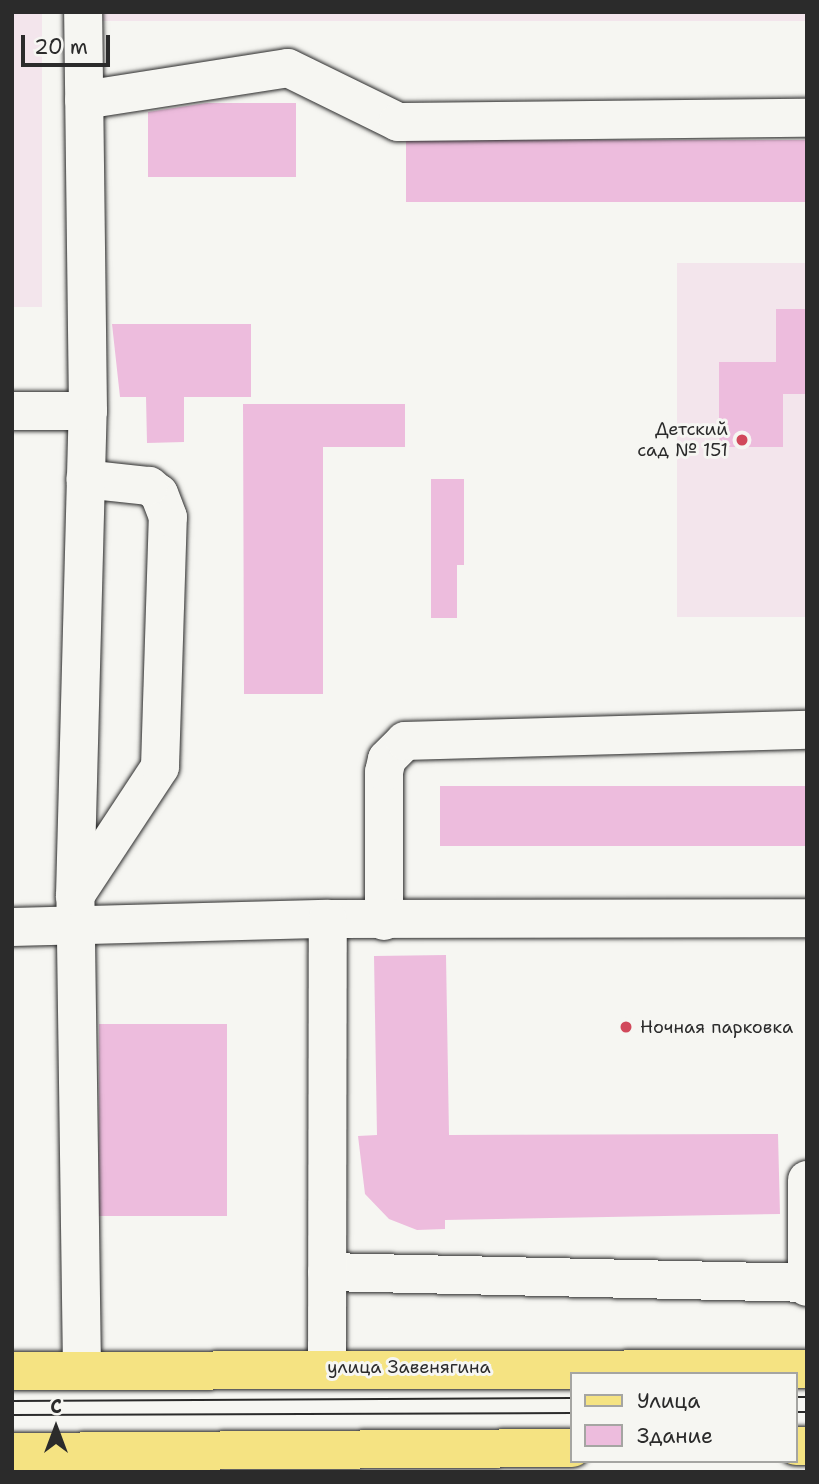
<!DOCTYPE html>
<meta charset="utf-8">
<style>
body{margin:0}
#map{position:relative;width:819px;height:1484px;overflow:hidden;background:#f6f6f2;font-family:"Shantell Sans",sans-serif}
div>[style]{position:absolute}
.built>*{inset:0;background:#f3e5ec;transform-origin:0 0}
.building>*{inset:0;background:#edbcdd;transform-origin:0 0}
.roads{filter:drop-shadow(0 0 2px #2b2b2b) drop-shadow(0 0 2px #2b2b2b)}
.minor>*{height:38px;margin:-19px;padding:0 19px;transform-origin:19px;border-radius:19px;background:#f6f6f2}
.major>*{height:38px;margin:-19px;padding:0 19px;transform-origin:19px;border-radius:19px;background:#f5e382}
.tram>*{height:2px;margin:-1px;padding:0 1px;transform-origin:1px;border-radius:1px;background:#2b2b2b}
.dots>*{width:19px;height:19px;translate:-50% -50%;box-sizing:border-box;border:4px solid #f6f6f2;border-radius:50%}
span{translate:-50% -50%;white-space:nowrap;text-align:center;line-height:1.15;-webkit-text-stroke:6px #f6f6f2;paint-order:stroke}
.poi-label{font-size:18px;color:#2b2b2b}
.right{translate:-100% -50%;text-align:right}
.left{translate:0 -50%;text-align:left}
.street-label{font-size:18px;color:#2b2b2b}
.frame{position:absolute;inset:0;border:14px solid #2b2b2b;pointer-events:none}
.legend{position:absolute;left:570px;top:1372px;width:228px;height:91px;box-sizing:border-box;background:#f6f6f2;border:2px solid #a5a5a2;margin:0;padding:9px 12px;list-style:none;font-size:21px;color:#2b2b2b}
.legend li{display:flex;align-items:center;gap:14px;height:35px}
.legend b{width:35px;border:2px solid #a5a5a2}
.north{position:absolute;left:21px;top:1393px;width:70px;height:70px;-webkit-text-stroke:5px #f6f6f2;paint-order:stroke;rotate:0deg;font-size:19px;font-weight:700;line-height:28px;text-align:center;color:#2b2b2b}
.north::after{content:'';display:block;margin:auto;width:24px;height:32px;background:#2b2b2b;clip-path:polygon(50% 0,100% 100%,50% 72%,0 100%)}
.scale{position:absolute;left:21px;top:35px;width:89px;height:32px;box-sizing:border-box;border:4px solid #2b2b2b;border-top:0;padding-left:9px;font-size:21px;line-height:24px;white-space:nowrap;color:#2b2b2b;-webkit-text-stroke:5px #f6f6f2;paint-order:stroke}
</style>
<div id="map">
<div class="built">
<div style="left:12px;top:12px;width:30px;height:295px"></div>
<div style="left:98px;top:12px;width:709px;height:9px"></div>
<div style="left:677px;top:263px;width:130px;height:354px"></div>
</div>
<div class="building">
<div style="clip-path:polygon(206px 103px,296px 103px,296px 177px,148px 177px,148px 112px)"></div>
<div style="left:807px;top:140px;width:62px;height:401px;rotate:90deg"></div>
<div style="clip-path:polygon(776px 309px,807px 309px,807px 394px,783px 394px,783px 447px,719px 447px,719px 362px,776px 362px)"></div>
<div style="clip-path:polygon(112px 324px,251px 324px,251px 397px,184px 397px,184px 442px,147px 443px,146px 397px,120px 397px)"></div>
<div style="clip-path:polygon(243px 404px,405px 404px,405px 447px,323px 447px,323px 694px,244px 694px)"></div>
<div style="clip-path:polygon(431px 479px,464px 479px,464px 565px,457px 565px,457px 618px,431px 618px)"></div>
<div style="left:807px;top:786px;width:60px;height:367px;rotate:90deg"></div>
<div style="clip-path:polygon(446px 955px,449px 1135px,778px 1134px,780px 1214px,445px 1220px,445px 1229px,417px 1230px,389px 1219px,365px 1194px,358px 1136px,377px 1135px,374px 956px)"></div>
<div style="left:99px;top:1024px;width:128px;height:192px"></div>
</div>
<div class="roads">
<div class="minor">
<div style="left:84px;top:100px;width:206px;rotate:-8.9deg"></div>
<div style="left:288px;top:68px;width:123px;rotate:26.1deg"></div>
<div style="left:398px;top:122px;width:409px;rotate:-0.6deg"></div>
<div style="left:12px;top:411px;width:76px"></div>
<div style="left:75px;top:896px;width:154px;rotate:-56.6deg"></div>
<div style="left:160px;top:767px;width:250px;rotate:-88.2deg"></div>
<div style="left:168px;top:517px;width:25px;rotate:-111deg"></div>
<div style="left:159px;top:494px;width:13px;rotate:-141deg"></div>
<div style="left:149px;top:486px;width:64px;rotate:-173.8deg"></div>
<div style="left:384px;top:921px;width:149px;rotate:-90deg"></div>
<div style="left:384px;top:772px;width:13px;rotate:-77deg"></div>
<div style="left:387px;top:759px;width:25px;rotate:-45deg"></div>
<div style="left:405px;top:741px;width:402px;rotate:-1.6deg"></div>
<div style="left:12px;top:927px;width:316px;rotate:-1.5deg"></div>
<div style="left:328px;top:919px;width:479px;rotate:-0.1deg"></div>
<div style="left:807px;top:1180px;width:107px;rotate:90deg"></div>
<div style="left:327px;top:1272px;width:479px;rotate:1.3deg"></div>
<div style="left:327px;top:1366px;width:447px;rotate:-89.9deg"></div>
<div style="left:82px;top:1369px;width:473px;rotate:-90.8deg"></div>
<div style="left:75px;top:896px;width:485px;rotate:-88.5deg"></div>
<div style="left:88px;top:411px;width:399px;rotate:-90.7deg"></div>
</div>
<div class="major">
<div style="left:12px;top:1371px;width:795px;rotate:-0.14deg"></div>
<div style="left:796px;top:1446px;width:11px"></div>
<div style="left:12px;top:1452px;width:560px;rotate:-0.41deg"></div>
</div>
</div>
<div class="tram">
<div style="left:796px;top:1397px;width:11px"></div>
<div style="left:12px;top:1401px;width:560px;rotate:-0.31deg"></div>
<div style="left:796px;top:1412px;width:11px"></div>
<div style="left:12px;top:1415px;width:560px;rotate:-0.2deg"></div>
</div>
<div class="dots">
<div style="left:742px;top:440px;background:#d1495b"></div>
<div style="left:626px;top:1027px;background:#d1495b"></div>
</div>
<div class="poi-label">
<span class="right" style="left:728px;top:440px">Детский<br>сад № 151</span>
<span class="left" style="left:640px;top:1027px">Ночная парковка</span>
</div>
<div class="street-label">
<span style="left:409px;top:1367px">улица Завенягина</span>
</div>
<div class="frame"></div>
<ul class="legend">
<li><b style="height:9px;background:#f5e382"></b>Улица</li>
<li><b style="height:19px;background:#edbcdd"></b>Здание</li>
</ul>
<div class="north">С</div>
<div class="scale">20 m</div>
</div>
